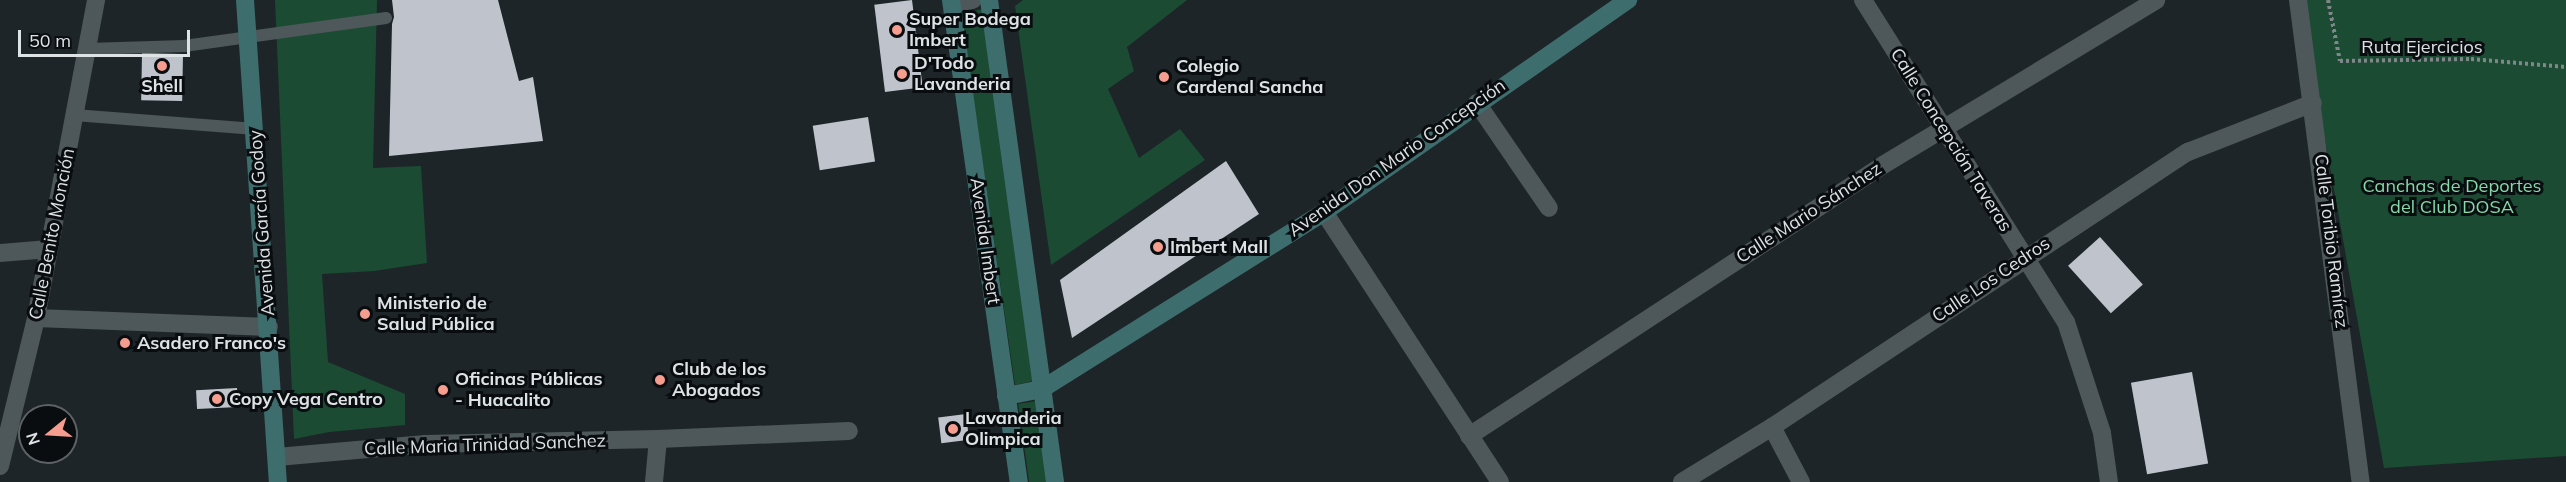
<!DOCTYPE html>
<meta charset="utf-8">
<style>
body{margin:0}
#map{position:relative;width:2566px;height:482px;overflow:hidden;background:#1d2528;font-family:Mulish,sans-serif}
div>[style]{position:absolute}
.green>*{inset:0;background:#1b4c33;transform-origin:0 0}
.building>*{inset:0;background:#bfc4cc;transform-origin:0 0}
.path>*{height:4px;margin-top:-2px;transform-origin:0;background:repeating-linear-gradient(90deg,#808689 0 3px,transparent 0 6px)}
.lane>*{height:12px;margin:-6px;padding:0 6px;transform-origin:6px;border-radius:6px;background:#4e575a}
.street>*{height:18px;margin:-9px;padding:0 9px;transform-origin:9px;border-radius:9px;background:#4e575a}
.secondary>*{height:18px;margin:-9px;padding:0 9px;transform-origin:9px;border-radius:9px;background:#3e6d6e}
.dots>*{width:16px;height:16px;translate:-50% -50%;box-sizing:border-box;border:3px solid #0a0d0f;border-radius:50%}
span{translate:-50% -50%;white-space:nowrap;text-align:center;line-height:1.15;-webkit-text-stroke:6px #0a0d0f;paint-order:stroke}
.poi-label{font-size:18px;color:#dde2e4;font-weight:700}
.left{translate:0 -50%;text-align:left}
.street-label{font-size:18px;color:#dde2e4}
.park-label{font-size:18px;color:#84daa9}
.north{position:absolute;left:18px;top:404px;width:60px;height:60px;box-sizing:border-box;background:#0a0d0f;border:2px solid #5e6264;border-radius:50%;rotate:252deg;font-size:16px;font-weight:700;line-height:24px;text-align:center;color:#dde2e4}
.north::after{content:'';display:block;margin:auto;width:21px;height:27px;background:#f59d8f;clip-path:polygon(50% 0,100% 100%,50% 72%,0 100%)}
.scale{position:absolute;left:18px;top:30px;width:172px;height:27px;box-sizing:border-box;border:3px solid #dde2e4;border-top:0;padding-left:8px;font-size:18px;line-height:21px;white-space:nowrap;color:#dde2e4;-webkit-text-stroke:4px #0a0d0f;paint-order:stroke}
</style>
<div id="map">
<div class="green">
<div style="clip-path:polygon(275px 0,377px 0,373px 168px,421px 166px,427px 263px,374px 271px,322px 274px,328px 362px,405px 394px,405px 425px,329px 432px,294px 439px)"></div>
<div style="clip-path:polygon(1023px 0,1187px 0,1127px 47px,1134px 71px,1108px 89px,1139px 158px,1180px 129px,1205px 160px,1051px 265px,1015px 6px)"></div>
<div style="clip-path:polygon(2300px 0,2566px 0,2566px 456px,2384px 468px)"></div>
<div style="clip-path:polygon(983px 9px,1033px 381px,1015px 385px,961px 13px)"></div>
<div style="left:1038px;top:401px;width:82px;height:20px;rotate:82deg"></div>
</div>
<div class="building">
<div style="clip-path:polygon(392px 0,498px 0,519px 81px,533px 77px,543px 141px,389px 156px,392px 24px,394px 17px)"></div>
<div style="left:912px;top:0;width:88px;height:38px;rotate:83deg"></div>
<div style="left:183px;top:54px;width:47px;height:41px;rotate:91deg"></div>
<div style="left:868px;top:117px;width:45px;height:56px;rotate:81deg"></div>
<div style="clip-path:polygon(1226px 161px,1259px 214px,1072px 338px,1060px 280px)"></div>
<div style="left:2100px;top:237px;width:64px;height:43px;rotate:48deg"></div>
<div style="left:2192px;top:372px;width:93px;height:62px;rotate:80deg"></div>
<div style="left:237px;top:388px;width:19px;height:41px;rotate:87deg"></div>
<div style="left:966px;top:414px;width:26px;height:28px;rotate:83deg"></div>
</div>
<div class="path">
<div style="left:2328px;top:0;width:62px;rotate:78.9deg"></div>
<div style="left:2340px;top:61px;width:131px;rotate:-0.9deg"></div>
<div style="left:2471px;top:59px;width:95px;rotate:4.8deg"></div>
</div>
<div class="lane">
<div style="left:87px;top:49px;width:97px;rotate:-1.8deg"></div>
<div style="left:184px;top:46px;width:204px;rotate:-7.9deg"></div>
<div style="left:74px;top:115px;width:182px;rotate:4.4deg"></div>
</div>
<div class="street">
<div style="left:1863px;top:0;width:381px;rotate:57.8deg"></div>
<div style="left:2066px;top:322px;width:117px;rotate:72deg"></div>
<div style="left:2102px;top:433px;width:49px;rotate:81.9deg"></div>
<div style="left:2298px;top:0;width:486px;rotate:82.6deg"></div>
<div style="left:952px;top:4px;width:21px;rotate:-11deg"></div>
<div style="left:1477px;top:103px;width:127px;rotate:55.6deg"></div>
<div style="left:1324px;top:212px;width:322px;rotate:56.9deg"></div>
<div style="left:0;top:253px;width:49px;rotate:-4.7deg"></div>
<div style="left:36px;top:318px;width:233px;rotate:2.2deg"></div>
<div style="left:1772px;top:427px;width:62px;rotate:62.2deg"></div>
<div style="left:1469px;top:436px;width:495px;rotate:-33.2deg"></div>
<div style="left:1883px;top:165px;width:319px;rotate:-31.1deg"></div>
<div style="left:277px;top:457px;width:149px;rotate:-5deg"></div>
<div style="left:425px;top:444px;width:233px;rotate:-1.2deg"></div>
<div style="left:658px;top:439px;width:191px;rotate:-2.4deg"></div>
<div style="left:0;top:466px;width:152px;rotate:-76.3deg"></div>
<div style="left:36px;top:318px;width:324px;rotate:-79.3deg"></div>
<div style="left:654px;top:482px;width:43px;rotate:-84.7deg"></div>
<div style="left:1682px;top:482px;width:105px;rotate:-31.4deg"></div>
<div style="left:1772px;top:427px;width:499px;rotate:-33.5deg"></div>
<div style="left:2188px;top:152px;width:134px;rotate:-21.4deg"></div>
</div>
<div class="secondary">
<div style="left:245px;top:0;width:483px;rotate:86.1deg"></div>
<div style="left:951px;top:0;width:487px;rotate:82deg"></div>
<div style="left:989px;top:0;width:486px;rotate:82.2deg"></div>
<div style="left:1006px;top:396px;width:37px;rotate:-11deg"></div>
<div style="left:1042px;top:389px;width:333px;rotate:-32.1deg"></div>
<div style="left:1324px;top:212px;width:371px;rotate:-34.9deg"></div>
</div>
<div class="dots">
<div style="left:897px;top:30px;background:#f59d8f"></div>
<div style="left:162px;top:66px;background:#f59d8f"></div>
<div style="left:902px;top:74px;background:#f59d8f"></div>
<div style="left:1164px;top:77px;background:#f59d8f"></div>
<div style="left:1158px;top:247px;background:#f59d8f"></div>
<div style="left:365px;top:314px;background:#f59d8f"></div>
<div style="left:125px;top:343px;background:#f59d8f"></div>
<div style="left:660px;top:380px;background:#f59d8f"></div>
<div style="left:443px;top:390px;background:#f59d8f"></div>
<div style="left:217px;top:399px;background:#f59d8f"></div>
<div style="left:953px;top:429px;background:#f59d8f"></div>
</div>
<div class="poi-label">
<span class="left" style="left:909px;top:30px">Super Bodega<br>Imbert</span>
<span class="left" style="left:914px;top:74px">D'Todo<br>Lavanderia</span>
<span class="left" style="left:1176px;top:77px">Colegio<br>Cardenal Sancha</span>
<span style="left:162px;top:86px">Shell</span>
<span class="left" style="left:1170px;top:247px">Imbert Mall</span>
<span class="left" style="left:377px;top:314px">Ministerio de<br>Salud Pública</span>
<span class="left" style="left:137px;top:343px">Asadero Franco's</span>
<span class="left" style="left:672px;top:380px">Club de los<br>Abogados</span>
<span class="left" style="left:455px;top:390px">Oficinas Públicas<br>- Huacalito</span>
<span class="left" style="left:229px;top:399px">Copy Vega Centro</span>
<span class="left" style="left:965px;top:429px">Lavanderia<br>Olimpica</span>
</div>
<div class="street-label">
<span style="left:2422px;top:47px">Ruta Ejercicios</span>
<span style="left:1951px;top:140px;rotate:58deg">Calle Concepción Taveras</span>
<span style="left:1397px;top:158px;rotate:-35deg">Avenida Don Mario Concepción</span>
<span style="left:1809px;top:213px;rotate:-33deg">Calle Mario Sánchez</span>
<span style="left:262px;top:223px;rotate:-94deg">Avenida García Godoy</span>
<span style="left:52px;top:234px;rotate:-79deg">Calle Benito Monción</span>
<span style="left:985px;top:241px;rotate:82deg">Avenida Imbert</span>
<span style="left:2331px;top:241px;rotate:83deg">Calle Toribio Ramírez</span>
<span style="left:1991px;top:280px;rotate:-34deg">Calle Los Cedros</span>
<span style="left:485px;top:445px;rotate:-2deg">Calle Maria Trinidad Sanchez</span>
</div>
<div class="park-label">
<span style="left:2452px;top:197px">Canchas de Deportes<br>del Club DOSA</span>
</div>
<div class="north">N</div>
<div class="scale">50 m</div>
</div>
